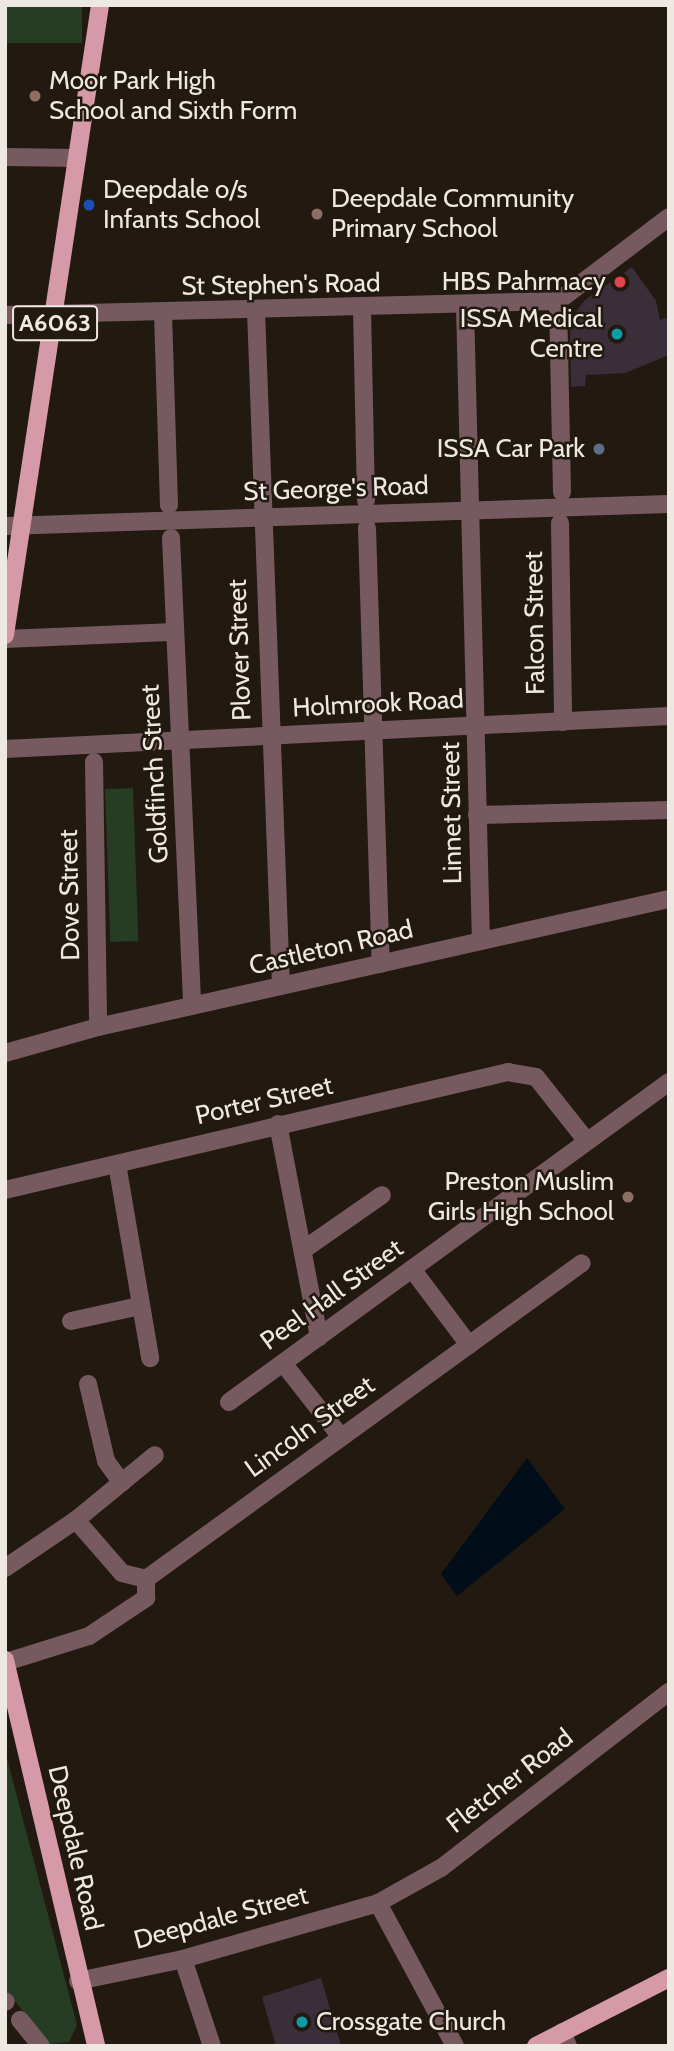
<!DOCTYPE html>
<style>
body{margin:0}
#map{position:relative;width:674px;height:2051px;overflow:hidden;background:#221910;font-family:Cabin,sans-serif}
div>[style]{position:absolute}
.green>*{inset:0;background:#263d23;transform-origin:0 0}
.water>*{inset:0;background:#010e1a}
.building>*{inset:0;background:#3a2f38}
.minor>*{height:18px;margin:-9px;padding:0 9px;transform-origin:9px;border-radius:9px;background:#775a60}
.major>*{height:18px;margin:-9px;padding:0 9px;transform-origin:9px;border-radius:9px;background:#d599a7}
.dots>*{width:19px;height:19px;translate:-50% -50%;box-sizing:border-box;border:4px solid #221910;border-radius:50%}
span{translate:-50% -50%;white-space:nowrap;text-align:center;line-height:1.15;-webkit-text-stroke:5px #221910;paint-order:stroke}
.shield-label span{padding:2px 5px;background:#221910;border:2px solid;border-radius:5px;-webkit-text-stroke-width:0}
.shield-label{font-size:24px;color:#eee8e2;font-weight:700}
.poi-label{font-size:26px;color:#eee8e2}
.left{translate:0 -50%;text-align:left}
.right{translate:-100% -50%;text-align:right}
.street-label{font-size:26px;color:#eee8e2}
.frame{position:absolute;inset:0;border:7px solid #eee8e2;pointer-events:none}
</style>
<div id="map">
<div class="green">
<div style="left:5px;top:5px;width:77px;height:38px"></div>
<div style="left:133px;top:788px;width:153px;height:28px;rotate:88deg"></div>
<div style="clip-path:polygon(5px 1751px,77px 2025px,69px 2042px,50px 2044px,5px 1989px)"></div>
</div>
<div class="water">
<div style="clip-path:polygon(527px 1458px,565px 1509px,457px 1596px,441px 1574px)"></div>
</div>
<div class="building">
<div style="clip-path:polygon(632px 267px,656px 301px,660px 320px,669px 317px,669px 355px,625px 373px,586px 375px,585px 386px,571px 387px,570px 320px,585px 300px)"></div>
<div style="clip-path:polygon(321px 1978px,341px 2046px,276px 2046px,262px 1997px)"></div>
</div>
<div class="minor">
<div style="left:5px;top:157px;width:72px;rotate:0.8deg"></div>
<div style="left:558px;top:301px;width:191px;rotate:88.8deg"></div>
<div style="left:558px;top:301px;width:139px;rotate:-37.1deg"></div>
<div style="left:465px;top:306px;width:635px;rotate:88.56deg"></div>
<div style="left:362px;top:309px;width:191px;rotate:88.8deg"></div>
<div style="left:256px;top:311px;width:675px;rotate:87.88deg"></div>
<div style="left:163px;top:314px;width:191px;rotate:88.2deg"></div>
<div style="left:5px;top:315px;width:553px;rotate:-1.45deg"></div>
<div style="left:560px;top:523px;width:199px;rotate:89.1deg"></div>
<div style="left:5px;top:526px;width:664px;rotate:-1.9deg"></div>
<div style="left:367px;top:528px;width:436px;rotate:88.2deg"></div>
<div style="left:171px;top:538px;width:468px;rotate:87.4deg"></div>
<div style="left:5px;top:639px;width:170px;rotate:-2.4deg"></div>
<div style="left:5px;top:749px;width:665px;rotate:-2.85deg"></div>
<div style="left:94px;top:762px;width:265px;rotate:89.1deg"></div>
<div style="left:477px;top:815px;width:192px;rotate:-1.5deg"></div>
<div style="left:5px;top:1053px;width:97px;rotate:-15.6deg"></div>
<div style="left:98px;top:1027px;width:585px;rotate:-12.64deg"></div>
<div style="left:278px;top:1124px;width:217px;rotate:79.1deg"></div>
<div style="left:117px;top:1164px;width:197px;rotate:80.3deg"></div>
<div style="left:5px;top:1190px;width:517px;rotate:-13.2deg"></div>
<div style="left:508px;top:1072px;width:28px;rotate:10deg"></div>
<div style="left:536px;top:1077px;width:80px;rotate:51.6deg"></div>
<div style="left:303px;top:1250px;width:96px;rotate:-34.8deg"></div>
<div style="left:412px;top:1269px;width:95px;rotate:53.1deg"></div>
<div style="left:71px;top:1321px;width:71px;rotate:-12.3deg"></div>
<div style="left:283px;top:1363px;width:94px;rotate:51.9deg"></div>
<div style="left:88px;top:1384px;width:79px;rotate:76.8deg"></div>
<div style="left:106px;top:1461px;width:27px;rotate:54deg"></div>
<div style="left:229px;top:1402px;width:544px;rotate:-36.03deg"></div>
<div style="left:76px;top:1520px;width:70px;rotate:49deg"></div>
<div style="left:122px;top:1573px;width:25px;rotate:14deg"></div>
<div style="left:146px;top:1579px;width:538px;rotate:-35.93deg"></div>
<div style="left:5px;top:1568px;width:86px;rotate:-34.1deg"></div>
<div style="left:76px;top:1520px;width:102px;rotate:-39.4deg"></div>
<div style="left:6px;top:1662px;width:87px;rotate:-17.4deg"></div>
<div style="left:89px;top:1636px;width:69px;rotate:-33.7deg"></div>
<div style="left:146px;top:1598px;width:19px;rotate:-90deg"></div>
<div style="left:378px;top:1903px;width:162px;rotate:61.7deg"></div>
<div style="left:183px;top:1959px;width:92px;rotate:71.6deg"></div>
<div style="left:78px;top:1981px;width:107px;rotate:-11.8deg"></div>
<div style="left:183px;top:1959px;width:203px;rotate:-16deg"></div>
<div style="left:378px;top:1903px;width:72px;rotate:-29.1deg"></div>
<div style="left:441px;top:1868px;width:288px;rotate:-37.7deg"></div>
<div style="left:5px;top:2001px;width:1px;rotate:45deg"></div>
<div style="left:20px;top:2020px;width:33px;rotate:51deg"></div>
<div style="left:562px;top:2032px;width:15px;rotate:67deg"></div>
</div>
<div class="major">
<div style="left:5px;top:635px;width:637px;rotate:-81.42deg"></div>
<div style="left:5px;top:1660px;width:397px;rotate:76.7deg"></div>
<div style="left:536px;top:2046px;width:149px;rotate:-27.1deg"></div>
</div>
<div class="dots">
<div style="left:35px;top:96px;background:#8d6e63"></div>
<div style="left:89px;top:205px;background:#1a4fb4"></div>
<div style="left:317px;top:214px;background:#8d6e63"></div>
<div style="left:620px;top:282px;background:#e0444e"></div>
<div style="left:617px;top:334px;background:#0f9aa8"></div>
<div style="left:599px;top:449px;background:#5c6f8a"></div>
<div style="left:628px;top:1197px;background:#8d6e63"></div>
<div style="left:302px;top:2022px;background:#0f9aa8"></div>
</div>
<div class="shield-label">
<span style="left:55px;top:323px">A6063</span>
</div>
<div class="poi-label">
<span class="left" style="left:49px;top:96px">Moor Park High<br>School and Sixth Form</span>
<span class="left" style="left:103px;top:205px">Deepdale o/s<br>Infants School</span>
<span class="left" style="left:331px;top:214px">Deepdale Community<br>Primary School</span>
<span class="right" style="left:606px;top:282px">HBS Pahrmacy</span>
<span class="right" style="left:603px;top:334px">ISSA Medical<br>Centre</span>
<span class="right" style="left:585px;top:449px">ISSA Car Park</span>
<span class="right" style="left:614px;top:1197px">Preston Muslim<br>Girls High School</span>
<span class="left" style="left:316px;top:2022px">Crossgate Church</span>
</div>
<div class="street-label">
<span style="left:281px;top:285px;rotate:-1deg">St Stephen's Road</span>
<span style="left:336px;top:489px;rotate:-2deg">St George's Road</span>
<span style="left:535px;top:623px;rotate:-91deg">Falcon Street</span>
<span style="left:240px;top:650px;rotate:-92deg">Plover Street</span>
<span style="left:378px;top:704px;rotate:-3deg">Holmrook Road</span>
<span style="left:155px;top:774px;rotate:-93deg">Goldfinch Street</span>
<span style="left:452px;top:813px;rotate:-91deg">Linnet Street</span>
<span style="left:70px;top:895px;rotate:-91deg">Dove Street</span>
<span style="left:331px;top:948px;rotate:-13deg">Castleton Road</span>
<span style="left:264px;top:1101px;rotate:-13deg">Porter Street</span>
<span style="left:332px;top:1295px;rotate:-36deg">Peel Hall Street</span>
<span style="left:310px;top:1427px;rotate:-36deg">Lincoln Street</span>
<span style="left:510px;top:1781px;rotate:-38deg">Fletcher Road</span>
<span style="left:75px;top:1848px;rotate:77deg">Deepdale Road</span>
<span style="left:221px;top:1918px;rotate:-15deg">Deepdale Street</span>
</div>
<div class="frame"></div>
</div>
